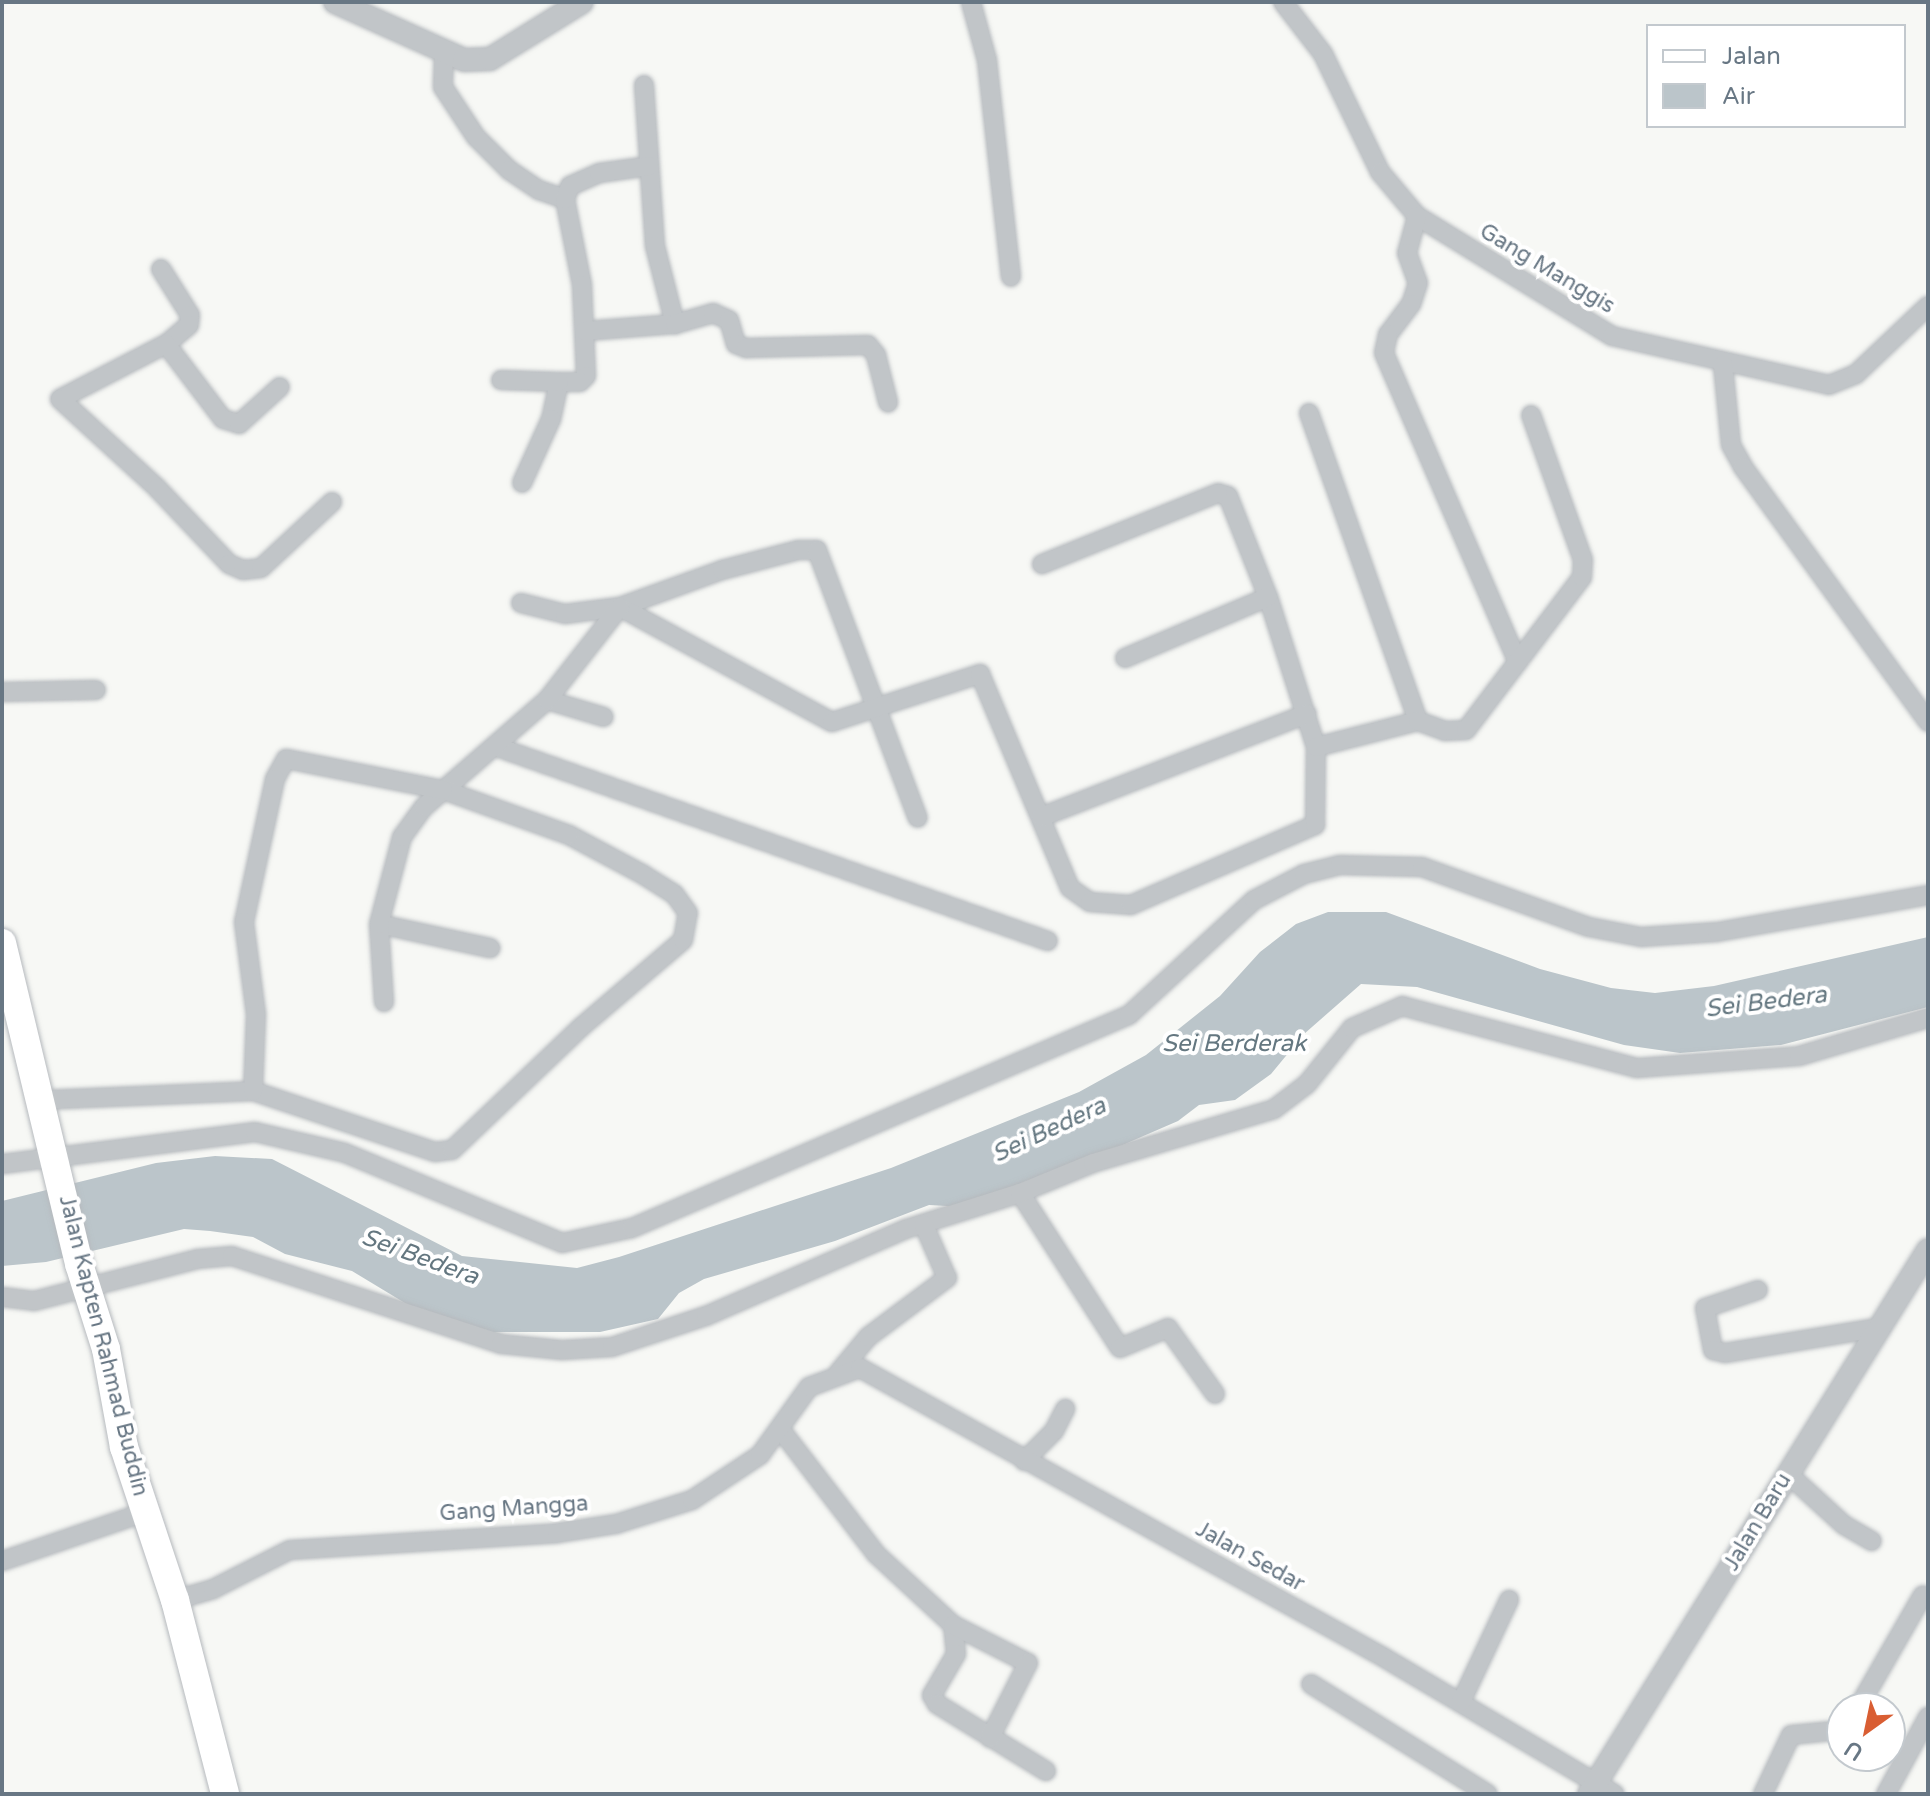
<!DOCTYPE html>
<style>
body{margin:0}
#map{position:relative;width:1930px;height:1796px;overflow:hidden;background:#f7f8f5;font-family:"Varela Round",sans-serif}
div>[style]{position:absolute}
.water>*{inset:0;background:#bbc5ca}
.roads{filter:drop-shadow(0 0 2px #b6babe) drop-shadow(0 0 2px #b6babe)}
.minor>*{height:18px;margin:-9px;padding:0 9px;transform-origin:9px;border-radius:9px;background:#c1c5c8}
.tertiary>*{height:22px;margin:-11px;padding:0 11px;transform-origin:11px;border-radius:11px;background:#c1c5c8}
.primary>*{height:28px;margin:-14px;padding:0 14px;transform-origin:14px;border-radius:14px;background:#fff}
span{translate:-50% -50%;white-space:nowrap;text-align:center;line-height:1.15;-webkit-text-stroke:8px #fff;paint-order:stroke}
.street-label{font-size:22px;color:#687784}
.water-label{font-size:24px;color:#647780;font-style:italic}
.frame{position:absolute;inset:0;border:4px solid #687784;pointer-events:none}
.legend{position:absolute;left:1646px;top:24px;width:260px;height:104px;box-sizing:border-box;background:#fff;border:2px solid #c3c9ce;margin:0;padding:10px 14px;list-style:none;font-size:24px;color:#687784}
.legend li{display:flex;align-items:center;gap:16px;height:40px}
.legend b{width:40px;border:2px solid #c3c9ce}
.north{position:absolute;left:1826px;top:1692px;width:80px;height:80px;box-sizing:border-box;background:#fff;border:2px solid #c3c9ce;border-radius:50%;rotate:213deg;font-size:22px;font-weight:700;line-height:32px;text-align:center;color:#687784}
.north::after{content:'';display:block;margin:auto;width:28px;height:36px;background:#d95e33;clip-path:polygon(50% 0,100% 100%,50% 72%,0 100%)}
</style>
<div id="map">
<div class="water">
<div style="clip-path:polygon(1328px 912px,1386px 912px,1540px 969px,1611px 988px,1655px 993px,1714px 986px,1928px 937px,1928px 1007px,1781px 1045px,1680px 1053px,1624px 1045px,1417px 987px,1361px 984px,1304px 1034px,1271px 1074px,1235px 1100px,1199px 1105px,1178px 1121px,1118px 1147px,965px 1207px,929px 1205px,835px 1241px,704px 1279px,679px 1293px,658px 1319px,600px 1332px,466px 1332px,438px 1323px,352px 1271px,285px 1254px,253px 1237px,210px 1231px,184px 1229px,46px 1262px,2px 1266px,2px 1201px,156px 1163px,215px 1156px,272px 1159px,462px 1256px,577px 1268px,619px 1257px,891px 1168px,1079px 1092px,1146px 1055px,1220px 996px,1260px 952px,1296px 924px)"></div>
</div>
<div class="roads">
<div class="minor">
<div style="left:971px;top:2px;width:60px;rotate:74.6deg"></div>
<div style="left:987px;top:60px;width:218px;rotate:83.7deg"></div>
<div style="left:1283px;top:2px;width:66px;rotate:52.4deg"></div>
<div style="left:1323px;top:54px;width:131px;rotate:64.2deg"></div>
<div style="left:1380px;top:172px;width:57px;rotate:49.9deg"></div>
<div style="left:1417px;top:216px;width:229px;rotate:31.6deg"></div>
<div style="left:1612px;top:336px;width:222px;rotate:12.7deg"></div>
<div style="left:1829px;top:385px;width:29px;rotate:-22deg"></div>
<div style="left:1856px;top:374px;width:99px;rotate:-43.4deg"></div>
<div style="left:444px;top:55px;width:32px;rotate:92deg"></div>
<div style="left:443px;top:87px;width:60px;rotate:56.6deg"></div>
<div style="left:476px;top:137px;width:47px;rotate:45deg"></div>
<div style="left:509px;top:170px;width:36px;rotate:34deg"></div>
<div style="left:539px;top:190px;width:28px;rotate:19deg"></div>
<div style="left:565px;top:199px;width:88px;rotate:78.8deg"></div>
<div style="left:582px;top:285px;width:91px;rotate:87.5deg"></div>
<div style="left:586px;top:376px;width:8px;rotate:135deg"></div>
<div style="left:580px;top:382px;width:21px;rotate:180deg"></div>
<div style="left:559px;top:382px;width:38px;rotate:102deg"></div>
<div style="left:551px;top:419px;width:70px;rotate:114.4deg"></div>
<div style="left:644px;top:85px;width:161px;rotate:86.1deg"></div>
<div style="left:655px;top:246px;width:81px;rotate:75.6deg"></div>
<div style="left:565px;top:199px;width:14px;rotate:-69deg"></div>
<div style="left:570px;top:186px;width:32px;rotate:-24deg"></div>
<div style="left:599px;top:173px;width:50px;rotate:-8deg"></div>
<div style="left:1417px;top:216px;width:38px;rotate:105deg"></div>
<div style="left:1407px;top:253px;width:32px;rotate:70deg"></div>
<div style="left:1418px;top:283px;width:22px;rotate:108deg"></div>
<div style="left:1411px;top:304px;width:38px;rotate:127deg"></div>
<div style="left:1388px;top:334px;width:19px;rotate:102deg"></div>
<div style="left:1384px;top:353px;width:337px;rotate:66.6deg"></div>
<div style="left:161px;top:269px;width:54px;rotate:57.8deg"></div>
<div style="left:190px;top:315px;width:10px;rotate:96deg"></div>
<div style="left:189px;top:325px;width:30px;rotate:140deg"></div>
<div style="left:166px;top:344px;width:119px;rotate:152.6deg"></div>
<div style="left:60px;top:399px;width:132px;rotate:42.5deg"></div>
<div style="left:157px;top:488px;width:105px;rotate:46.5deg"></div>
<div style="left:229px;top:564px;width:15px;rotate:23deg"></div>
<div style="left:243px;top:570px;width:18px;rotate:-6deg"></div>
<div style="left:261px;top:568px;width:97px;rotate:-42.9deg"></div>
<div style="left:585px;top:331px;width:90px;rotate:-4.4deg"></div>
<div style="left:675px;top:324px;width:40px;rotate:-16deg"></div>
<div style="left:713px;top:313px;width:17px;rotate:24deg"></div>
<div style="left:729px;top:320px;width:25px;rotate:74deg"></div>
<div style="left:736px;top:344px;width:11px;rotate:22deg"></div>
<div style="left:746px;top:348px;width:122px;rotate:-1.4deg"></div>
<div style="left:868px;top:345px;width:13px;rotate:51deg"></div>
<div style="left:876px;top:355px;width:49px;rotate:75.7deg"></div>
<div style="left:166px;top:344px;width:94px;rotate:52.8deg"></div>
<div style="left:223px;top:419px;width:17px;rotate:17deg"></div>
<div style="left:239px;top:424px;width:55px;rotate:-42.1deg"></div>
<div style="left:1723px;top:365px;width:80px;rotate:84.3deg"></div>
<div style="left:1731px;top:445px;width:25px;rotate:61deg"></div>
<div style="left:1743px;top:467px;width:315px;rotate:54deg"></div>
<div style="left:501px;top:380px;width:58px;rotate:2deg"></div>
<div style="left:1309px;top:413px;width:327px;rotate:70.5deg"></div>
<div style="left:521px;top:603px;width:45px;rotate:14deg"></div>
<div style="left:565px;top:614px;width:55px;rotate:-7.3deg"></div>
<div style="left:620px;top:607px;width:109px;rotate:-19.9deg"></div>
<div style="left:722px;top:570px;width:79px;rotate:-14.7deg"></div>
<div style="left:798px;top:550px;width:19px"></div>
<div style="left:817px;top:550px;width:286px;rotate:69.4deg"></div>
<div style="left:620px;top:607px;width:241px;rotate:28.5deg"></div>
<div style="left:832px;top:722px;width:156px;rotate:-18deg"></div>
<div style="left:980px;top:674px;width:232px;rotate:67.2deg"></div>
<div style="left:1070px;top:888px;width:24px;rotate:35deg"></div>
<div style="left:1090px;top:902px;width:41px;rotate:4.2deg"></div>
<div style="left:1131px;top:905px;width:201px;rotate:-23.5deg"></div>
<div style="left:1315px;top:825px;width:78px;rotate:-89.3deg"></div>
<div style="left:1316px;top:747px;width:157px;rotate:-107.7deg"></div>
<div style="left:1268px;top:597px;width:109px;rotate:-111.6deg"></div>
<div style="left:1228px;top:496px;width:10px;rotate:-163deg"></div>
<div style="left:1218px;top:493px;width:190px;rotate:158deg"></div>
<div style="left:1125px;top:658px;width:155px;rotate:-23.1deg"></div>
<div style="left:2px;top:692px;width:94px;rotate:-1.2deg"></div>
<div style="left:547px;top:700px;width:59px;rotate:16.6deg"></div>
<div style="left:497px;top:747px;width:584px;rotate:19.4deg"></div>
<div style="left:1316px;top:747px;width:105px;rotate:-14.3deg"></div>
<div style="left:1418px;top:721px;width:29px;rotate:20deg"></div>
<div style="left:1445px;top:731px;width:21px;rotate:-3deg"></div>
<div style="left:1466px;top:730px;width:192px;rotate:-52.8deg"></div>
<div style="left:1582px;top:577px;width:17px;rotate:-87deg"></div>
<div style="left:1583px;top:560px;width:154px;rotate:-109.7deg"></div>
<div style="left:1041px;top:817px;width:285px;rotate:-21.2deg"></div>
<div style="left:379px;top:924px;width:114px;rotate:12.2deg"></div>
<div style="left:384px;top:1002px;width:78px;rotate:-93.7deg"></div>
<div style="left:379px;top:924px;width:90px;rotate:-75.2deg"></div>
<div style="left:402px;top:837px;width:37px;rotate:-54deg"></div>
<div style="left:424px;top:807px;width:163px;rotate:-41deg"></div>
<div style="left:547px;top:700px;width:118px;rotate:-51.9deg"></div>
<div style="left:41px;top:1100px;width:212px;rotate:-2.4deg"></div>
<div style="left:253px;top:1091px;width:192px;rotate:18.5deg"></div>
<div style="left:435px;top:1152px;width:17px;rotate:-7deg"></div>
<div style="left:452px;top:1150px;width:177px;rotate:-43.6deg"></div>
<div style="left:580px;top:1028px;width:135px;rotate:-40.5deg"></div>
<div style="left:683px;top:940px;width:27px;rotate:-80deg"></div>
<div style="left:688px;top:913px;width:24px;rotate:-126deg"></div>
<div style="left:674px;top:894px;width:36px;rotate:-148deg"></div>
<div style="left:644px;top:875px;width:85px;rotate:-151.9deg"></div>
<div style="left:569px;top:835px;width:134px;rotate:-160.3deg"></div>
<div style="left:443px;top:790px;width:160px;rotate:-168.8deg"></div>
<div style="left:286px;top:759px;width:23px;rotate:119deg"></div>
<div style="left:275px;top:779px;width:146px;rotate:102.2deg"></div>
<div style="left:244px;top:922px;width:93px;rotate:82.6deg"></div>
<div style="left:256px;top:1014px;width:77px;rotate:92.2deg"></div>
<div style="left:2px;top:1164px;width:255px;rotate:-7.2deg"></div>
<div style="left:255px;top:1132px;width:92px;rotate:13.1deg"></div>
<div style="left:345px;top:1153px;width:235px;rotate:22.5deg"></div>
<div style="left:562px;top:1243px;width:72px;rotate:-12.1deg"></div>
<div style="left:632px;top:1228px;width:541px;rotate:-23.2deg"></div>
<div style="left:1129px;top:1015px;width:170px;rotate:-42.6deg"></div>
<div style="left:1254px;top:900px;width:56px;rotate:-27.5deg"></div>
<div style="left:1304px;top:874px;width:37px;rotate:-14deg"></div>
<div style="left:1340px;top:865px;width:82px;rotate:1.4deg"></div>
<div style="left:1422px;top:867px;width:177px;rotate:19.8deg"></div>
<div style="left:1589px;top:927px;width:53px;rotate:10.9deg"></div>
<div style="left:1641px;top:937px;width:76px;rotate:-3.8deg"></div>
<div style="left:1717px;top:932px;width:214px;rotate:-9.9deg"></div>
<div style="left:1020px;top:1193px;width:184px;rotate:57.2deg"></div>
<div style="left:1120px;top:1348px;width:52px;rotate:-22.6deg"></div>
<div style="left:1168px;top:1328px;width:81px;rotate:54.5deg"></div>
<div style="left:1758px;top:1290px;width:56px;rotate:161.2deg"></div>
<div style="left:1705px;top:1308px;width:43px;rotate:79.2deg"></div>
<div style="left:1713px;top:1350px;width:12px;rotate:14deg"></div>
<div style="left:1725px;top:1353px;width:159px;rotate:-9.4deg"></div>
<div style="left:2px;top:1297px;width:32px;rotate:7deg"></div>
<div style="left:34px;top:1301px;width:168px;rotate:-14.4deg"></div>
<div style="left:197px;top:1259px;width:35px;rotate:-5deg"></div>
<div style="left:232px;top:1256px;width:283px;rotate:18.1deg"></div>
<div style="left:501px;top:1344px;width:61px;rotate:5.6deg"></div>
<div style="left:562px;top:1350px;width:50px;rotate:-3.4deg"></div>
<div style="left:612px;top:1347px;width:99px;rotate:-18.3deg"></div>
<div style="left:706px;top:1316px;width:218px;rotate:-23.5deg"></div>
<div style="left:906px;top:1229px;width:120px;rotate:-17.5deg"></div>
<div style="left:1020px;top:1193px;width:79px;rotate:-22.3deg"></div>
<div style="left:1093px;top:1163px;width:189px;rotate:-16.6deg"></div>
<div style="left:1274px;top:1109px;width:41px;rotate:-37.1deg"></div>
<div style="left:1307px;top:1084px;width:72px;rotate:-51.2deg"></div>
<div style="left:1352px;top:1028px;width:55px;rotate:-23.7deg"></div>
<div style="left:1402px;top:1006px;width:243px;rotate:14.8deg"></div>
<div style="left:1637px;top:1068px;width:162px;rotate:-4.2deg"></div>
<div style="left:1799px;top:1056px;width:134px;rotate:-16.4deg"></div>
<div style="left:838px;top:1373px;width:47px;rotate:-50.2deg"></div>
<div style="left:868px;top:1337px;width:99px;rotate:-36.8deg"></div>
<div style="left:947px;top:1278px;width:58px;rotate:-113.5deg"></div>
<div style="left:781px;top:1430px;width:156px;rotate:52.5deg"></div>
<div style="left:876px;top:1554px;width:105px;rotate:42.7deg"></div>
<div style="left:953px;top:1625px;width:29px;rotate:84deg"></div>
<div style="left:956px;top:1654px;width:48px;rotate:120.3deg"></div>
<div style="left:932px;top:1695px;width:10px;rotate:61deg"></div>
<div style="left:937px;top:1704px;width:128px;rotate:31.6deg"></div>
<div style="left:1024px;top:1461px;width:42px;rotate:-45deg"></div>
<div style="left:1054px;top:1431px;width:25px;rotate:-63deg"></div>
<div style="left:1787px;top:1473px;width:77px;rotate:42.4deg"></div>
<div style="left:1844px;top:1525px;width:32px;rotate:30deg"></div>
<div style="left:2px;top:1561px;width:151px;rotate:-18.9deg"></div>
<div style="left:175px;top:1600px;width:40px;rotate:-16deg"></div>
<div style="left:213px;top:1589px;width:86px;rotate:-26.9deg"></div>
<div style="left:290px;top:1550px;width:268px;rotate:-3.6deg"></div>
<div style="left:557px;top:1533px;width:60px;rotate:-8.7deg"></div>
<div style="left:616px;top:1524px;width:80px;rotate:-17.5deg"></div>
<div style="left:692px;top:1500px;width:82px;rotate:-33.5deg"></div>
<div style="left:760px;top:1455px;width:84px;rotate:-54.2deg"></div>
<div style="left:809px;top:1387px;width:54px;rotate:-20.4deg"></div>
<div style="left:860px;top:1368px;width:598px;rotate:28.92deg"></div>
<div style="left:1383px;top:1657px;width:269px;rotate:30.6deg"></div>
<div style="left:953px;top:1625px;width:84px;rotate:26.9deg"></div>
<div style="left:1028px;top:1663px;width:84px;rotate:116.9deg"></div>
<div style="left:1311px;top:1684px;width:208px;rotate:31.9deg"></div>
<div style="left:1461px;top:1702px;width:113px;rotate:-64.8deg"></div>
<div style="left:1858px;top:1708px;width:130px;rotate:-60.1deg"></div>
<div style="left:1763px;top:1794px;width:65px;rotate:-64.6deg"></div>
<div style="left:1791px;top:1735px;width:51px;rotate:-5.6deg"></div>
<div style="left:1886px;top:1794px;width:88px;rotate:-61.4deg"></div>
</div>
<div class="tertiary">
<div style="left:335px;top:2px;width:141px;rotate:24.2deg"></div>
<div style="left:464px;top:60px;width:26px;rotate:-2deg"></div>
<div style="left:490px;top:59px;width:108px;rotate:-31.8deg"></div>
<div style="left:1589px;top:1794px;width:641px;rotate:-58.07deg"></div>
</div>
<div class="primary">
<div style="left:2px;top:943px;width:330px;rotate:76.5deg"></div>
<div style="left:79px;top:1264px;width:89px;rotate:72.4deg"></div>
<div style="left:106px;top:1349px;width:100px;rotate:79.6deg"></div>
<div style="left:124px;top:1447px;width:161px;rotate:71.6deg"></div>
<div style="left:175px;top:1600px;width:200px;rotate:75.5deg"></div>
</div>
</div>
<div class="street-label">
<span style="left:1547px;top:269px;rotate:31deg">Gang Manggis</span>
<span style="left:103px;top:1346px;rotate:76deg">Jalan Kapten Rahmad Buddin</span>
<span style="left:514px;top:1509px;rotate:-4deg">Gang Mangga</span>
<span style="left:1758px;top:1522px;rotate:-59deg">Jalan Baru</span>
<span style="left:1250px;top:1557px;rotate:29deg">Jalan Sedar</span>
</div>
<div class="water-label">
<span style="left:1766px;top:1002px;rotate:-7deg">Sei Bedera</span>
<span style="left:1234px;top:1044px">Sei Berderak</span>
<span style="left:1049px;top:1130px;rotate:-25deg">Sei Bedera</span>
<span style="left:420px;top:1257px;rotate:20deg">Sei Bedera</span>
</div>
<div class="frame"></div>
<ul class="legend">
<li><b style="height:10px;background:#fff"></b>Jalan</li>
<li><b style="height:22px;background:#bbc5ca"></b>Air</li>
</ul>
<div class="north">U</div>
</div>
